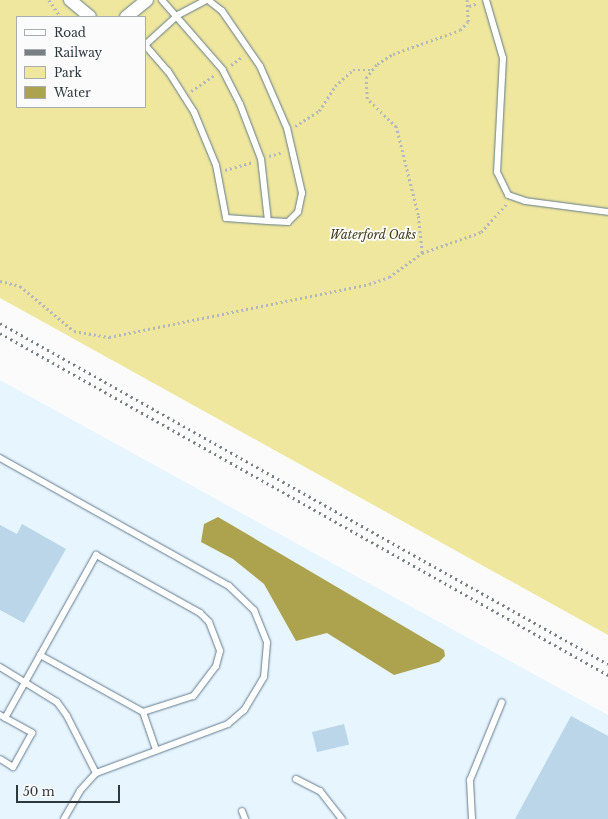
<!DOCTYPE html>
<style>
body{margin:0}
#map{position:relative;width:608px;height:819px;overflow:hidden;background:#fbfbfb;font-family:"Libre Baskerville",serif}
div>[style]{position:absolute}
.built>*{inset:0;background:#e7f5ff}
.green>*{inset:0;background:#efe79e}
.water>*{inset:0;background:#ada34f}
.building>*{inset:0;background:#bad6e8;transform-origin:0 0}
.path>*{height:2.5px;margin-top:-1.25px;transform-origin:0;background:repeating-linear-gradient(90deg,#b5b8bb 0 2px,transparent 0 5px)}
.roads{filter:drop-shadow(0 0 1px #627b8b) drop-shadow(0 0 1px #627b8b)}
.lane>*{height:6px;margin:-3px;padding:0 3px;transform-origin:3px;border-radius:3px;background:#fff}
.street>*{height:12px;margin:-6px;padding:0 6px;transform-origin:6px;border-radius:6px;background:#fff}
.rail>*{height:3px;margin-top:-1.5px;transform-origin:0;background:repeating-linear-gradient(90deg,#798084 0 2px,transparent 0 6px)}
span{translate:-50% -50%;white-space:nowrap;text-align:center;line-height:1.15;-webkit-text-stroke:3.5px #fbfbfb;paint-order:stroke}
.park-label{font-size:12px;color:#433f1a;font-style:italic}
.legend{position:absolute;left:16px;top:16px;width:130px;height:92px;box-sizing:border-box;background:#fbfbfb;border:1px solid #a9adb0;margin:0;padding:5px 7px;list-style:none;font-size:12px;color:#2d383f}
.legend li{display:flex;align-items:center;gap:8px;height:20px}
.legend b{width:20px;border:1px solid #a9adb0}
.scale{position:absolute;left:16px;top:785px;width:104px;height:18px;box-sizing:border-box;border:2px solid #2d383f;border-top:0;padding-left:5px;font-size:12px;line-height:14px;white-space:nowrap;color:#2d383f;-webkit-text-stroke:3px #fbfbfb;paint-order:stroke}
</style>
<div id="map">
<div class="built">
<div style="clip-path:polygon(0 380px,608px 715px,608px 819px,0 819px)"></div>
</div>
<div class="green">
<div style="clip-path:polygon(evenodd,0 0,608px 0,608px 635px,0 298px,0 0,17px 17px,145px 17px,145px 107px,17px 107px,17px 17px)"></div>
</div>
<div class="water">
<div style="clip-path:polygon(218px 517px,444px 650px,445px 656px,439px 662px,394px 675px,327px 633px,296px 641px,264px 584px,233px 559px,201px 542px,204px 524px)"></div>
</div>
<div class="building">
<div style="clip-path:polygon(22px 524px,66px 549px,24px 623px,0 610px,0 525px,17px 534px)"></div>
<div style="clip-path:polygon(571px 716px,608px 736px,608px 819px,515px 819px)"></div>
<div style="left:344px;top:724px;width:21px;height:33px;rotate:76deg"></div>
</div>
<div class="path">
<div style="left:49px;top:0;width:21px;rotate:55deg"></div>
<div style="left:469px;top:6px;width:9px;rotate:-18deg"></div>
<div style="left:231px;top:65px;width:15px;rotate:-37deg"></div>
<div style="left:191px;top:91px;width:29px;rotate:-34deg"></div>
<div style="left:295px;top:126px;width:28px;rotate:-32deg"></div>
<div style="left:319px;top:111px;width:30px;rotate:-57deg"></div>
<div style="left:335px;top:86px;width:24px;rotate:-42deg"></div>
<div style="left:353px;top:70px;width:17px"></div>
<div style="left:269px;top:156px;width:15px;rotate:-16deg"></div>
<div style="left:225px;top:170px;width:29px;rotate:-16deg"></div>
<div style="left:422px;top:253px;width:63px;rotate:-19.6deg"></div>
<div style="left:481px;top:232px;width:38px;rotate:-48deg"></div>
<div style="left:0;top:281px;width:21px;rotate:14deg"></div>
<div style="left:20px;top:286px;width:70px;rotate:39.8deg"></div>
<div style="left:74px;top:331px;width:36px;rotate:10deg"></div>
<div style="left:109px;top:337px;width:265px;rotate:-11.5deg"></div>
<div style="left:369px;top:284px;width:21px;rotate:-19deg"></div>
<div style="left:389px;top:277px;width:41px;rotate:-36deg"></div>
<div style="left:422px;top:253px;width:38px;rotate:-96deg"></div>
<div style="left:418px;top:215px;width:91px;rotate:-104deg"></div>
<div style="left:396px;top:127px;width:40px;rotate:-136deg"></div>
<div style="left:367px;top:99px;width:21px;rotate:-93deg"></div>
<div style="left:366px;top:78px;width:18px;rotate:-52deg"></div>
<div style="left:377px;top:64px;width:19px;rotate:-32deg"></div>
<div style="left:393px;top:54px;width:71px;rotate:-19.7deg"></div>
<div style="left:460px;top:30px;width:11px;rotate:-45deg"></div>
<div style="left:468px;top:22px;width:22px;rotate:-93deg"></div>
</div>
<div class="roads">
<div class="lane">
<div style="left:208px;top:0;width:18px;rotate:38deg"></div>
<div style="left:222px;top:11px;width:67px;rotate:55.4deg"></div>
<div style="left:260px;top:66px;width:68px;rotate:66.5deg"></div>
<div style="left:287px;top:128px;width:67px;rotate:77deg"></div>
<div style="left:302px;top:193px;width:19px;rotate:102deg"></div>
<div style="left:298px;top:212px;width:14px;rotate:135deg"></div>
<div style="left:288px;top:222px;width:20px;rotate:-177deg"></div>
<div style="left:486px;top:0;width:60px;rotate:73.7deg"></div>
<div style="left:503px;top:58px;width:114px;rotate:93deg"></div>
<div style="left:497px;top:172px;width:25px;rotate:64deg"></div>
<div style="left:508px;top:195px;width:18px;rotate:19deg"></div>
<div style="left:525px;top:201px;width:84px;rotate:7.5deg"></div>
<div style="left:145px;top:45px;width:35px;rotate:49deg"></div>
<div style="left:168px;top:71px;width:49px;rotate:57.6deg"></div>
<div style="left:194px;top:112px;width:57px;rotate:67.5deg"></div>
<div style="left:216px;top:165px;width:54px;rotate:79.3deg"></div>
<div style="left:226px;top:218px;width:42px;rotate:4.1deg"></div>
<div style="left:268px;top:221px;width:62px;rotate:-96.4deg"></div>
<div style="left:261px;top:159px;width:59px;rotate:-110.9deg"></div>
<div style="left:240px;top:104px;width:38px;rotate:-117deg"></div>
<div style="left:223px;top:70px;width:93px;rotate:-131.1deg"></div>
<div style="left:145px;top:45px;width:45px;rotate:-42.3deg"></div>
<div style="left:178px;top:15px;width:32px;rotate:-28deg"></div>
<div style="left:0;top:458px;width:262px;rotate:29.2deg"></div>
<div style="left:229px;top:586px;width:35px;rotate:44deg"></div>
<div style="left:254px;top:610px;width:35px;rotate:68deg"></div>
<div style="left:267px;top:643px;width:34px;rotate:95deg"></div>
<div style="left:264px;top:677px;width:39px;rotate:121deg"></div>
<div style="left:244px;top:710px;width:21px;rotate:139deg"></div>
<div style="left:228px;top:724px;width:141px;rotate:159.6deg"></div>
<div style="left:96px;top:773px;width:24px;rotate:132deg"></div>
<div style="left:80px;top:791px;width:32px;rotate:120deg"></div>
<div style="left:40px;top:655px;width:118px;rotate:29deg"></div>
<div style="left:143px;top:712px;width:39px;rotate:71deg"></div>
<div style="left:0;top:667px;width:67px;rotate:31.6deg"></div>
<div style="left:57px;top:702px;width:17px;rotate:54deg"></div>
<div style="left:67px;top:716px;width:64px;rotate:63deg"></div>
<div style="left:0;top:715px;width:37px;rotate:29deg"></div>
<div style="left:32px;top:733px;width:39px;rotate:119deg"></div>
<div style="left:13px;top:767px;width:15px;rotate:-148deg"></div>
<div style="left:5px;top:718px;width:187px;rotate:-60.8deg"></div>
<div style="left:96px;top:555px;width:119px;rotate:29.1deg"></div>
<div style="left:200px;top:613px;width:13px;rotate:45deg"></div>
<div style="left:209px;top:622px;width:31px;rotate:69deg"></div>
<div style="left:220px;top:651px;width:16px;rotate:105deg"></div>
<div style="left:216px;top:666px;width:38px;rotate:127deg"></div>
<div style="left:193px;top:696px;width:52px;rotate:162.3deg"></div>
<div style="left:296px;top:779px;width:27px;rotate:27deg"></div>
<div style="left:320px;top:791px;width:36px;rotate:52deg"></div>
<div style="left:242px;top:811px;width:9px;rotate:69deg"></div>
<div style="left:472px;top:819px;width:39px;rotate:-93deg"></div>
<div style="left:470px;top:780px;width:84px;rotate:-67.7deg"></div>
</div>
<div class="street">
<div style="left:70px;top:0;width:26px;rotate:40deg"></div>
<div style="left:126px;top:17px;width:27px;rotate:-39deg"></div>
</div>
</div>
<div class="rail">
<div style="left:0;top:323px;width:697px;rotate:29.29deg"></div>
<div style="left:0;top:333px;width:698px;rotate:29.36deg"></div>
</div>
<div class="park-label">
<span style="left:373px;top:235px">Waterford Oaks</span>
</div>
<ul class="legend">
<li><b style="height:5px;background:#fff"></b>Road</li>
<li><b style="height:5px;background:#798084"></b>Railway</li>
<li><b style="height:11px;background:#efe79e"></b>Park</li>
<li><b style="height:11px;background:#ada34f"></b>Water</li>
</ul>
<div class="scale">50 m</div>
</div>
